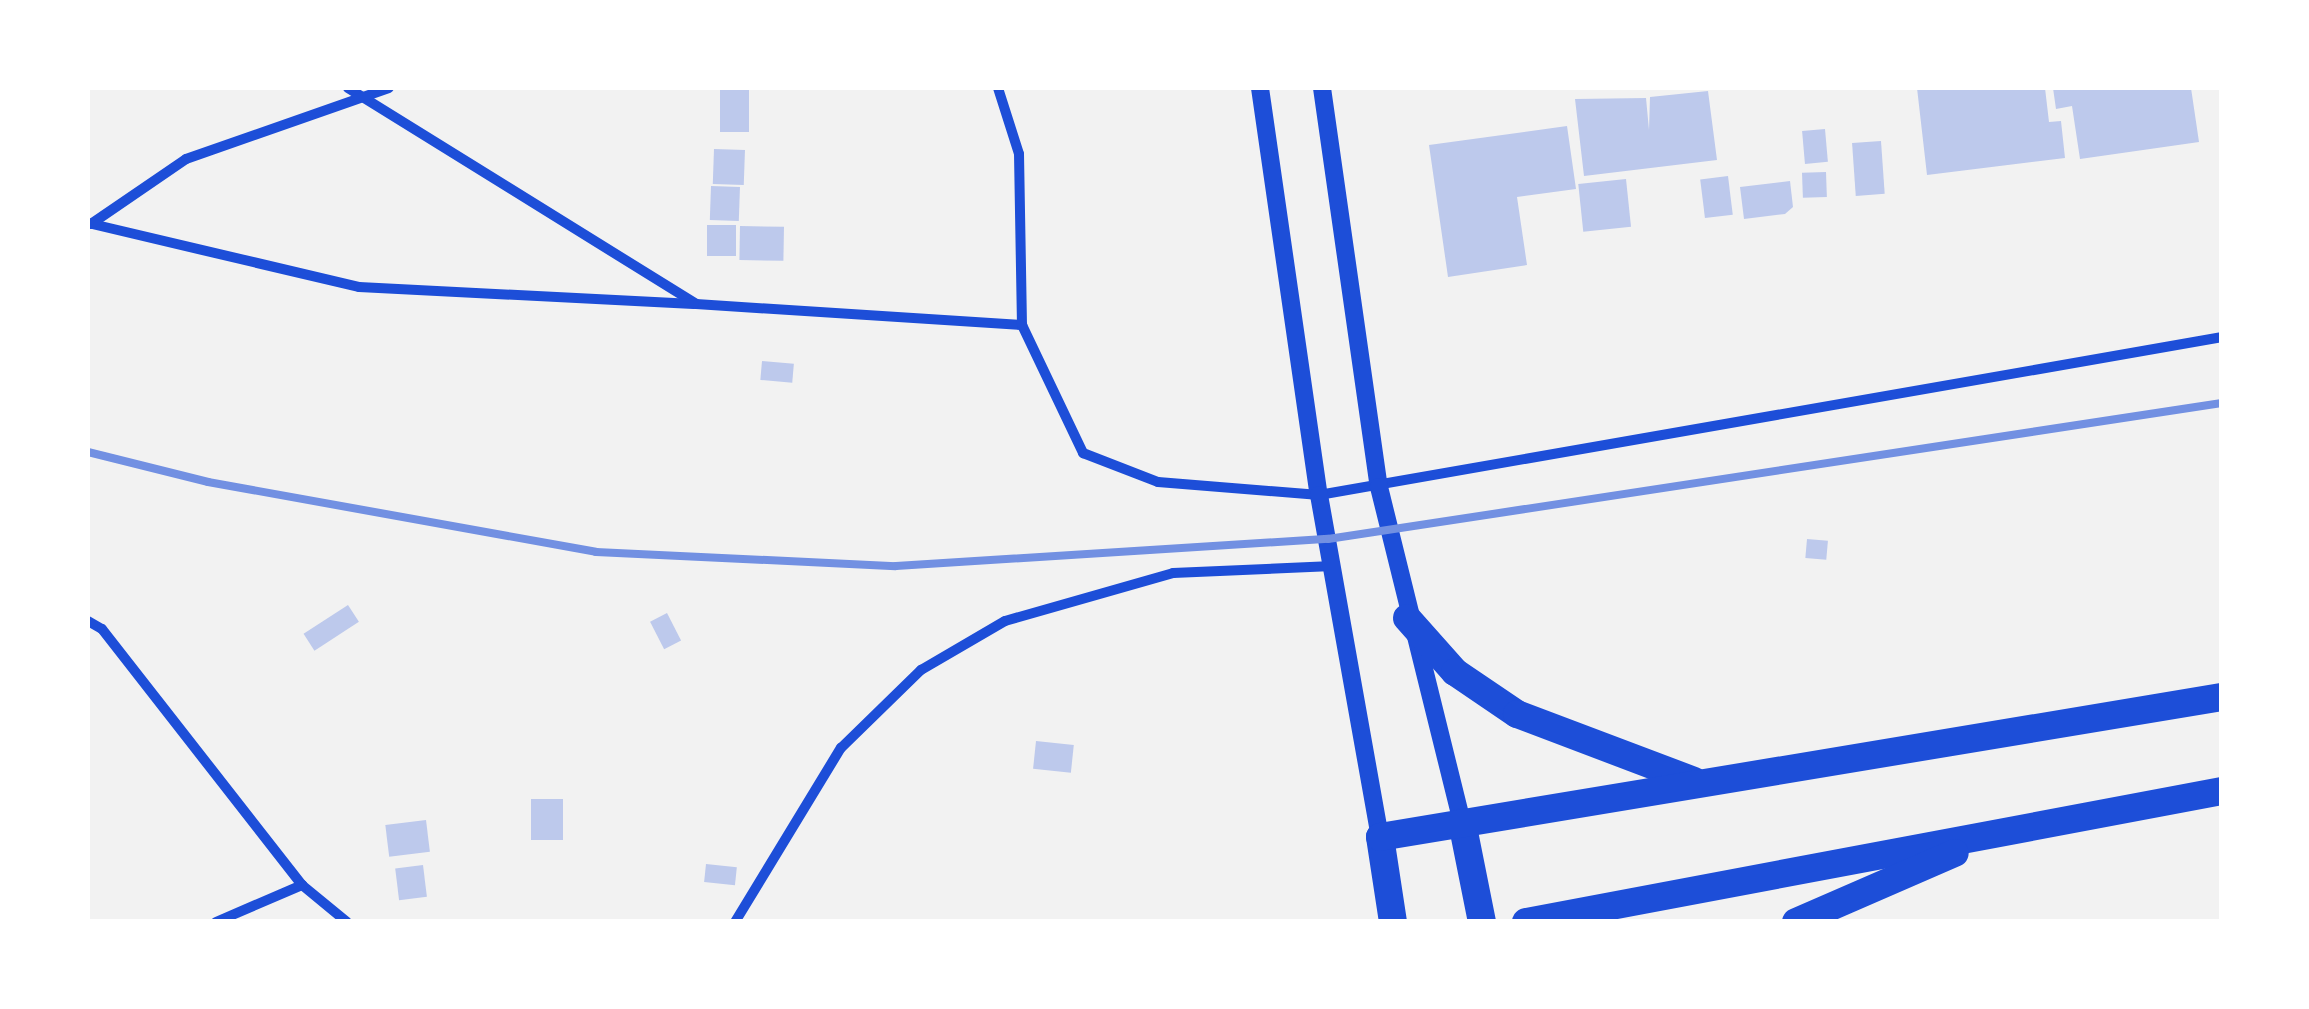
<!DOCTYPE html>
<style>
body{margin:0}
#map{position:relative;width:2309px;height:1009px;overflow:hidden;background:#f2f2f2;font-family:Ubuntu,sans-serif}
div>[style]{position:absolute}
.building>*{inset:0;background:#bdc9ec;transform-origin:0 0}
.minor>*{height:10px;margin:-5px;padding:0 5px;transform-origin:5px;border-radius:5px;background:#1d4ed8}
.tertiary>*{height:18px;margin:-9px;padding:0 9px;transform-origin:9px;border-radius:9px;background:#1d4ed8}
.trunk>*{height:28px;margin:-14px;padding:0 14px;transform-origin:14px;border-radius:14px;background:#1d4ed8}
.rail>*{height:8px;margin:-4px;padding:0 4px;transform-origin:4px;border-radius:4px;background:#7290e2}
span{translate:-50% -50%;white-space:nowrap;text-align:center;line-height:1.15;-webkit-text-stroke:8px #fff;paint-order:stroke}
.frame{position:absolute;inset:0;border:90px solid #fff;pointer-events:none}
</style>
<div id="map">
<div class="building">
<div style="left:720px;top:88px;width:29px;height:44px"></div>
<div style="clip-path:polygon(1917px 88px,2045px 88px,2049px 122px,2061px 121px,2065px 158px,1927px 175px)"></div>
<div style="clip-path:polygon(2053px 88px,2191px 88px,2199px 142px,2080px 159px,2072px 106px,2056px 109px)"></div>
<div style="clip-path:polygon(1708px 91px,1717px 160px,1584px 176px,1575px 99px,1646px 98px,1649px 130px,1650px 97px)"></div>
<div style="clip-path:polygon(1567px 126px,1576px 189px,1517px 197px,1527px 265px,1448px 277px,1429px 145px)"></div>
<div style="left:1825px;top:129px;width:33px;height:23px;rotate:85deg"></div>
<div style="left:1881px;top:141px;width:53px;height:29px;rotate:86deg"></div>
<div style="left:714px;top:149px;width:31px;height:35px;rotate:2deg"></div>
<div style="left:1826px;top:172px;width:25px;height:24px;rotate:88deg"></div>
<div style="left:1728px;top:176px;width:39px;height:28px;rotate:83deg"></div>
<div style="left:1626px;top:179px;width:48px;height:48px;rotate:84deg"></div>
<div style="clip-path:polygon(1790px 181px,1793px 207px,1785px 214px,1744px 219px,1740px 187px)"></div>
<div style="left:711px;top:186px;width:29px;height:34px;rotate:2deg"></div>
<div style="left:707px;top:225px;width:29px;height:31px"></div>
<div style="left:740px;top:226px;width:44px;height:34px;rotate:1deg"></div>
<div style="left:762px;top:361px;width:32px;height:19px;rotate:5deg"></div>
<div style="left:1807px;top:539px;width:21px;height:19px;rotate:5deg"></div>
<div style="left:348px;top:605px;width:20px;height:53px;rotate:57deg"></div>
<div style="left:667px;top:613px;width:31px;height:19px;rotate:63deg"></div>
<div style="left:1036px;top:741px;width:38px;height:28px;rotate:6deg"></div>
<div style="left:531px;top:799px;width:32px;height:41px"></div>
<div style="left:426px;top:820px;width:32px;height:41px;rotate:83deg"></div>
<div style="left:706px;top:864px;width:31px;height:18px;rotate:6deg"></div>
<div style="left:423px;top:865px;width:32px;height:28px;rotate:83deg"></div>
</div>
<div class="minor">
<div style="left:348px;top:88px;width:410px;rotate:31.8deg"></div>
<div style="left:696px;top:304px;width:327px;rotate:3.7deg"></div>
<div style="left:1022px;top:325px;width:142px;rotate:64.5deg"></div>
<div style="left:1083px;top:453px;width:80px;rotate:21.1deg"></div>
<div style="left:1158px;top:482px;width:162px;rotate:4.6deg"></div>
<div style="left:1319px;top:495px;width:917px;rotate:-9.92deg"></div>
<div style="left:998px;top:88px;width:69px;rotate:72.3deg"></div>
<div style="left:1019px;top:154px;width:171px;rotate:89deg"></div>
<div style="left:88px;top:223px;width:278px;rotate:13.3deg"></div>
<div style="left:359px;top:287px;width:335px;rotate:2.9deg"></div>
<div style="left:91px;top:224px;width:115px;rotate:-34.4deg"></div>
<div style="left:186px;top:159px;width:215px;rotate:-19.3deg"></div>
<div style="left:88px;top:621px;width:16px;rotate:30deg"></div>
<div style="left:102px;top:629px;width:325px;rotate:52deg"></div>
<div style="left:302px;top:885px;width:58px;rotate:39.4deg"></div>
<div style="left:216px;top:922px;width:94px;rotate:-23.3deg"></div>
<div style="left:735px;top:922px;width:204px;rotate:-58.7deg"></div>
<div style="left:841px;top:748px;width:112px;rotate:-44.3deg"></div>
<div style="left:921px;top:670px;width:97px;rotate:-30.3deg"></div>
<div style="left:1005px;top:621px;width:175px;rotate:-15.9deg"></div>
<div style="left:1173px;top:573px;width:160px;rotate:-2.5deg"></div>
</div>
<div class="tertiary">
<div style="left:1260px;top:88px;width:411px;rotate:81.8deg"></div>
<div style="left:1319px;top:495px;width:347px;rotate:79.9deg"></div>
<div style="left:1322px;top:88px;width:403px;rotate:81.9deg"></div>
<div style="left:1379px;top:487px;width:345px;rotate:76.1deg"></div>
</div>
<div class="trunk">
<div style="left:1407px;top:618px;width:72px;rotate:48.4deg"></div>
<div style="left:1455px;top:672px;width:75px;rotate:34.1deg"></div>
<div style="left:1517px;top:714px;width:189px;rotate:20.7deg"></div>
<div style="left:1462px;top:822px;width:102px;rotate:78.7deg"></div>
<div style="left:1393px;top:922px;width:86px;rotate:-98.7deg"></div>
<div style="left:1380px;top:837px;width:854px;rotate:-9.44deg"></div>
<div style="left:1526px;top:922px;width:708px;rotate:-10.66deg"></div>
<div style="left:1796px;top:922px;width:173px;rotate:-23.5deg"></div>
</div>
<div class="rail">
<div style="left:88px;top:452px;width:124px;rotate:14deg"></div>
<div style="left:208px;top:482px;width:394px;rotate:10.2deg"></div>
<div style="left:596px;top:552px;width:300px;rotate:2.7deg"></div>
<div style="left:896px;top:566px;width:433px;rotate:-3.6deg"></div>
<div style="left:1328px;top:539px;width:904px;rotate:-8.65deg"></div>
</div>
<div class="frame"></div>
</div>
